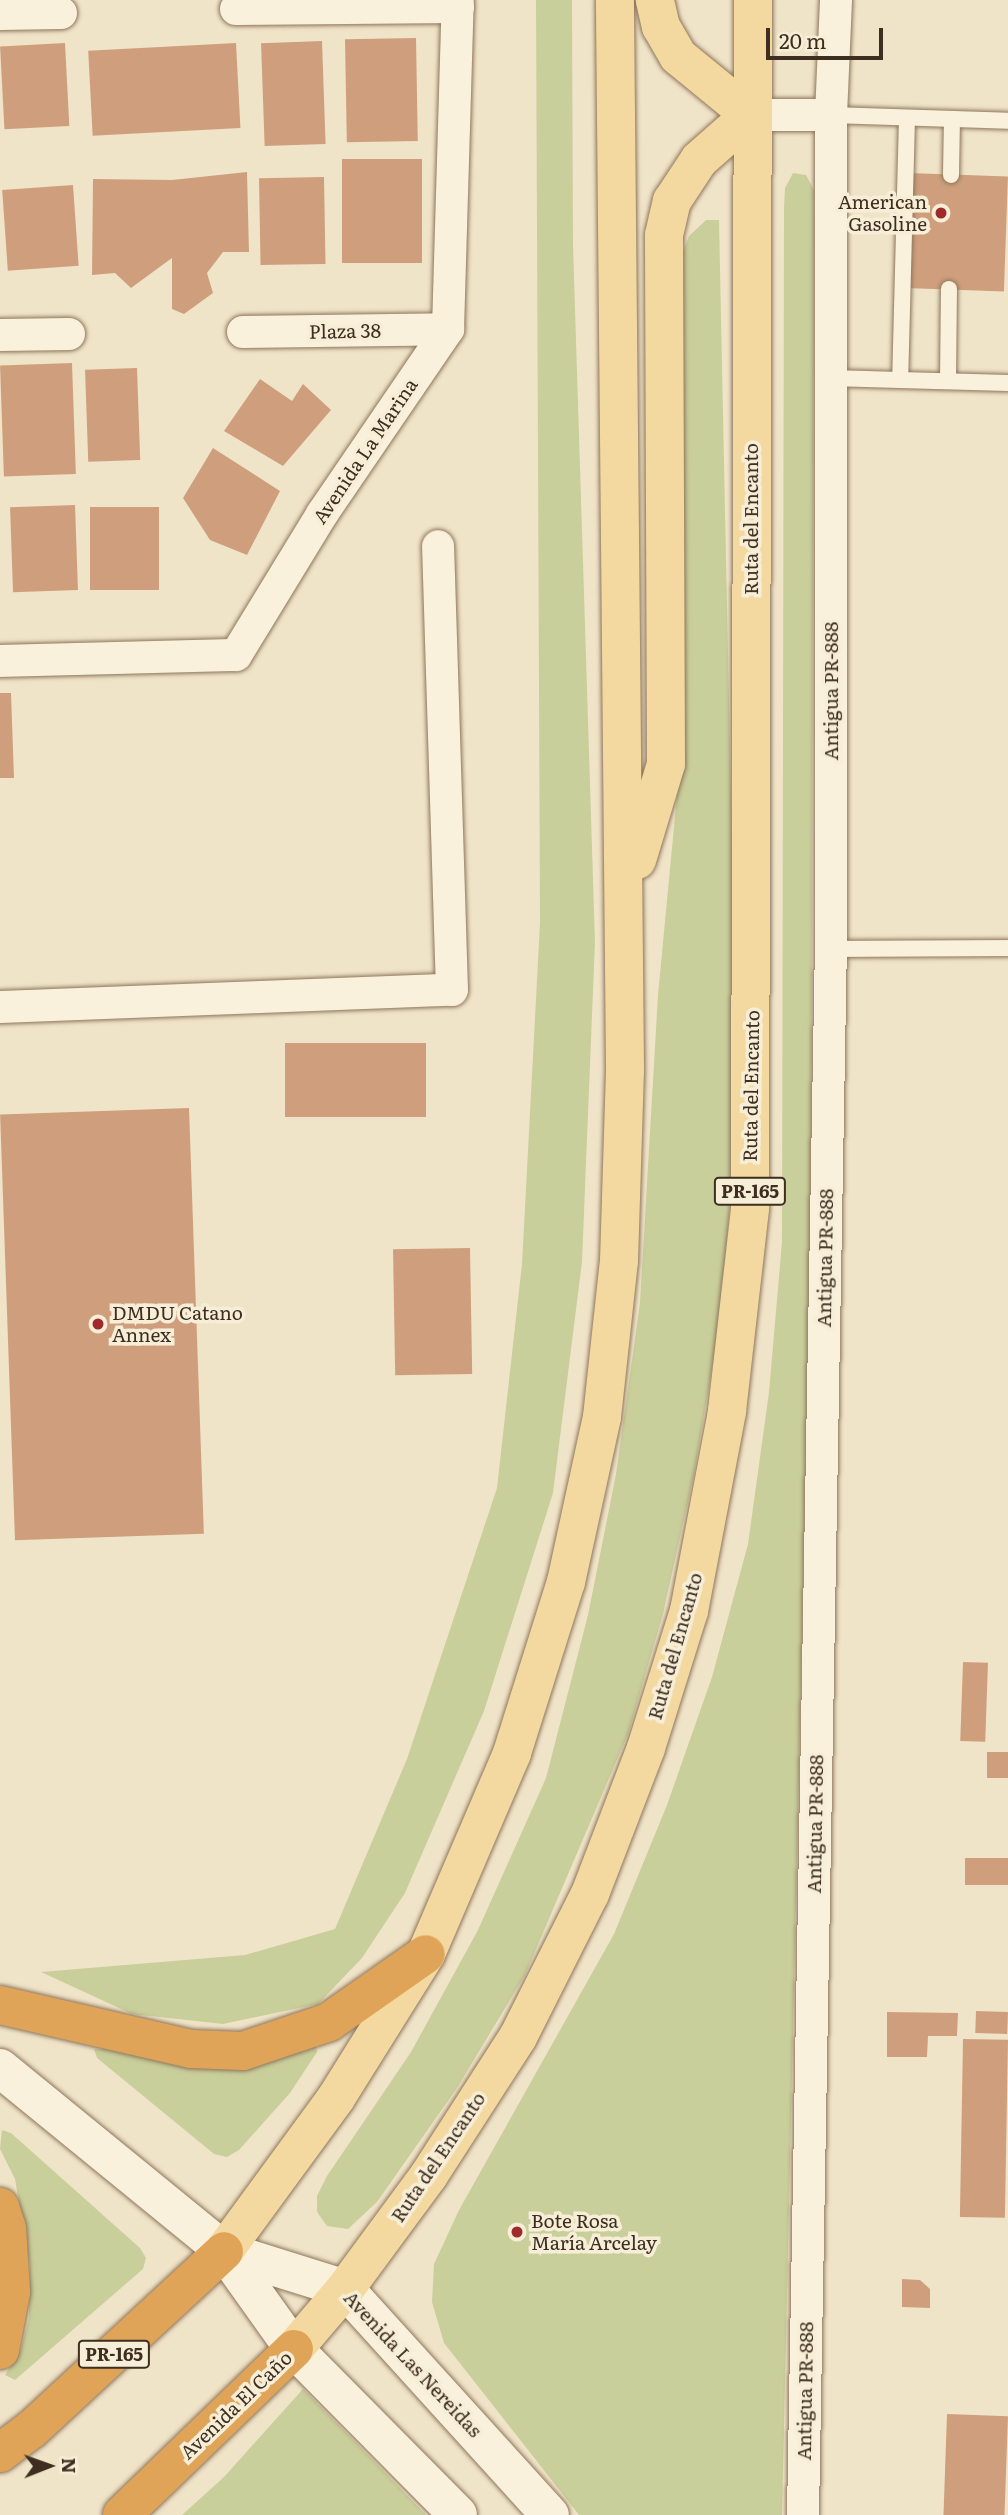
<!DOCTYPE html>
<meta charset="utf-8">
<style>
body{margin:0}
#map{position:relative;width:1008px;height:2515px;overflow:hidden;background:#f0e4c8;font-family:Literata,serif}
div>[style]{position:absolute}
.green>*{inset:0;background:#c9cf9b}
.building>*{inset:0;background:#cf9f7d;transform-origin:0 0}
.roads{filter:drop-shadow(0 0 2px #8d765c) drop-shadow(0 0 2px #8d765c)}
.lane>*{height:16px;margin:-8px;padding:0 8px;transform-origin:8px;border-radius:8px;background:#faf1dc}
.street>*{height:32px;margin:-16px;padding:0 16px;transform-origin:16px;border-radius:16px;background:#faf1dc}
.secondary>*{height:38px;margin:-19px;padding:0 19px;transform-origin:19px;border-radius:19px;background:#faf1dc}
.primary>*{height:38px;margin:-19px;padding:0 19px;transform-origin:19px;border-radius:19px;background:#f3d9a0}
.highway>*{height:38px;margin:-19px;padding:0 19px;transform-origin:19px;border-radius:19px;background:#e0a458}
.dots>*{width:19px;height:19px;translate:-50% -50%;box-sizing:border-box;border:4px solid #f7eed8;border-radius:50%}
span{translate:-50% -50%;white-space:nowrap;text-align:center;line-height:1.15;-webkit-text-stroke:7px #f7eed8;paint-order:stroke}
.shield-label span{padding:2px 5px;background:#f7eed8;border:2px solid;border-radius:5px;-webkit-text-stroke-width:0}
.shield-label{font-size:18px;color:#3d2e20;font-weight:700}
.poi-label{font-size:19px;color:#3d2e20}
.right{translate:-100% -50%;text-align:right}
.left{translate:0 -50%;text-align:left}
.street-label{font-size:19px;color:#3d2e20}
.north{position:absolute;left:14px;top:2431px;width:70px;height:70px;-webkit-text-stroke:5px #f7eed8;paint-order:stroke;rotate:89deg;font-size:19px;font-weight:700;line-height:28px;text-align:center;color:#3d2e20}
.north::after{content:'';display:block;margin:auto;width:24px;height:32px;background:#3d2e20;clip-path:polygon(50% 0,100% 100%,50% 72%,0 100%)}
.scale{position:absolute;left:766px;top:28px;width:117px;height:32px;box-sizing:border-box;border:4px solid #3d2e20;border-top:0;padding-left:9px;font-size:21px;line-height:24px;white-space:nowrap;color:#3d2e20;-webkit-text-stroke:5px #f7eed8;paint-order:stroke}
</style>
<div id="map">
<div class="green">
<div style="clip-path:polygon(536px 0,572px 0,573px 245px,595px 942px,582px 1262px,553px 1493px,484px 1711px,405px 1893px,362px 1958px,318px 2004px,223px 2024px,132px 2014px,41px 1972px,245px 1955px,335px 1929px,407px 1759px,497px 1488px,522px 1264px,540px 923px)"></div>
<div style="clip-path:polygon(793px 173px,806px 175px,814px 190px,811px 1236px,782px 2515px,579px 2515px,444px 2343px,432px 2302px,434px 2264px,459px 2210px,614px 1934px,667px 1805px,712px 1677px,748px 1544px,769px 1392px,782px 1242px,784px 207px,785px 188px)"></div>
<div style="clip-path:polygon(706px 220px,719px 220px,735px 992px,732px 1175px,722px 1309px,694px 1474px,663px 1614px,628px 1734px,525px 1975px,457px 2088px,377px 2202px,348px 2229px,327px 2226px,317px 2212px,317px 2196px,327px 2176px,411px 2052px,478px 1930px,546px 1778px,588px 1615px,616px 1474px,640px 1303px,658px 995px,683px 732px,672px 279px,689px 236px)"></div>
<div style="clip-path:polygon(315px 2042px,317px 2052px,290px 2093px,239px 2150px,227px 2157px,214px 2154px,97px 2058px,94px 2049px)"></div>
<div style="clip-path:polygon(2px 2130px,11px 2133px,140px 2248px,146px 2258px,143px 2269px,15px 2380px,5px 2375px,21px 2349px,29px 2318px,30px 2266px,15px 2179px,0 2149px)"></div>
<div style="clip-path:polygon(303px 2389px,363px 2450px,426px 2515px,182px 2515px,224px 2477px)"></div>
</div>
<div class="building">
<div style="left:416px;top:38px;width:103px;height:71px;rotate:89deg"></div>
<div style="left:322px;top:41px;width:103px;height:61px;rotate:88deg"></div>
<div style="left:65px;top:43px;width:83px;height:65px;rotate:87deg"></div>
<div style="left:236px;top:43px;width:85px;height:148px;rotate:87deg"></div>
<div style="left:342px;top:159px;width:80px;height:104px"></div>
<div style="clip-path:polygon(247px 172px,249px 252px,223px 252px,207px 273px,213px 293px,184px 314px,172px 309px,172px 258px,131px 288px,115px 273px,92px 275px,93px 179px,172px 180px)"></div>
<div style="left:909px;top:173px;width:99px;height:115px;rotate:2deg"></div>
<div style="left:324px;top:177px;width:87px;height:65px;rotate:89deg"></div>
<div style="left:73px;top:185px;width:81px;height:71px;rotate:86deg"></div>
<div style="left:72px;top:363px;width:111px;height:72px;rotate:88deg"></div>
<div style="left:137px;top:368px;width:92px;height:52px;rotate:88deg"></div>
<div style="clip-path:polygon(260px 379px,292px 401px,303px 384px,331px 410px,283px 466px,224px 431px)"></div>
<div style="clip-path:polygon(213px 448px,280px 491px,247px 555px,210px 540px,183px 498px)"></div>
<div style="left:75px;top:505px;width:85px;height:65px;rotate:88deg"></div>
<div style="left:90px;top:507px;width:69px;height:83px"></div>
<div style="clip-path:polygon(0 693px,11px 693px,14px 778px,0 778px)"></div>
<div style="left:285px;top:1043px;width:141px;height:74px"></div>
<div style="left:189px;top:1108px;width:426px;height:189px;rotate:88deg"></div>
<div style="left:470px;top:1248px;width:126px;height:77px;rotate:89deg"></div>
<div style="left:963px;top:1662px;width:25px;height:79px;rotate:2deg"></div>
<div style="left:987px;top:1752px;width:21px;height:26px"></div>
<div style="left:965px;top:1858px;width:43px;height:27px"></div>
<div style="left:976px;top:2011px;width:32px;height:22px;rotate:2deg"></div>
<div style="clip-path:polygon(887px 2012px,958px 2013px,957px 2036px,928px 2036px,927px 2057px,887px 2057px)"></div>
<div style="left:963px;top:2039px;width:45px;height:178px;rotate:1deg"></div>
<div style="clip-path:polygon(902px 2279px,920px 2280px,930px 2289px,930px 2308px,902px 2307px)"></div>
<div style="left:947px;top:2414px;width:61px;height:101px;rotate:2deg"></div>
</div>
<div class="roads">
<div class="lane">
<div style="left:831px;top:115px;width:177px;rotate:1.9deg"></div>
<div style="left:907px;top:118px;width:262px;rotate:91.5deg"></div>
<div style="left:900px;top:380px;width:108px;rotate:1.6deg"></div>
<div style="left:951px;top:175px;width:56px;rotate:-89deg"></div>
<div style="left:831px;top:378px;width:69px;rotate:1.7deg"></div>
<div style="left:948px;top:381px;width:92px;rotate:-89.4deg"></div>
<div style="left:831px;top:949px;width:177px;rotate:-0.3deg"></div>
</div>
<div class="street">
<div style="left:236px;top:9px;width:222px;rotate:-0.5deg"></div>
<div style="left:0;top:14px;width:61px;rotate:-0.9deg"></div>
<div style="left:750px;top:115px;width:81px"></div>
<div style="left:243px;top:332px;width:205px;rotate:-0.8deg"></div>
<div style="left:0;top:335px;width:69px;rotate:-0.8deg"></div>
<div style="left:0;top:661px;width:236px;rotate:-1.5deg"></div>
<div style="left:236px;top:655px;width:165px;rotate:-58.6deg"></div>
<div style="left:322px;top:514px;width:224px;rotate:-55.7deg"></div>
<div style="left:448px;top:329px;width:329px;rotate:-88.3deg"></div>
<div style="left:0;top:1007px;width:452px;rotate:-2.2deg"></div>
<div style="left:452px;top:990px;width:444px;rotate:-91.8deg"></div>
<div style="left:803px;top:2515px;width:1566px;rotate:-88.98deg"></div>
<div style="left:831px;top:949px;width:834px;rotate:-90deg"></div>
<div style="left:831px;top:115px;width:115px;rotate:-87.5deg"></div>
</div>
<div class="secondary">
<div style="left:0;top:2068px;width:289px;rotate:39.2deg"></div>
<div style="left:224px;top:2251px;width:120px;rotate:54.5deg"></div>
<div style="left:294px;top:2349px;width:233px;rotate:45.3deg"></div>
<div style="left:224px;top:2251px;width:127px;rotate:17.4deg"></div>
<div style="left:345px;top:2289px;width:305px;rotate:47.8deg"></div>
</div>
<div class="primary">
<div style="left:637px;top:860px;width:100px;rotate:-73.2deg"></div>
<div style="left:666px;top:764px;width:529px;rotate:-90.22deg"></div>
<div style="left:664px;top:235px;width:35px;rotate:-77deg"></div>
<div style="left:672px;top:201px;width:49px;rotate:-56.6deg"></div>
<div style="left:699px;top:160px;width:68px;rotate:-41.4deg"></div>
<div style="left:750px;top:115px;width:93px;rotate:-140.7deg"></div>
<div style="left:678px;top:56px;width:34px;rotate:-120deg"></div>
<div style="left:661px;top:27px;width:28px;rotate:-103deg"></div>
<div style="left:224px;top:2251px;width:190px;rotate:-53.8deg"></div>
<div style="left:336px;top:2098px;width:170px;rotate:-58deg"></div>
<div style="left:426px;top:1954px;width:219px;rotate:-66.8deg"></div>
<div style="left:512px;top:1753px;width:179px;rotate:-72.5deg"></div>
<div style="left:566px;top:1582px;width:169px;rotate:-77.7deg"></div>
<div style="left:602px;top:1417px;width:157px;rotate:-83.8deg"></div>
<div style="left:619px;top:1261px;width:191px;rotate:-88.2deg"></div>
<div style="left:625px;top:1070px;width:1070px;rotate:-90.54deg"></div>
<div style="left:294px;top:2349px;width:79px;rotate:-49.6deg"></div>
<div style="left:345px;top:2289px;width:142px;rotate:-53.6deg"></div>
<div style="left:429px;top:2175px;width:164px;rotate:-57.2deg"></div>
<div style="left:518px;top:2037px;width:160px;rotate:-63.3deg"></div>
<div style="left:590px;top:1894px;width:156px;rotate:-69deg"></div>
<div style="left:646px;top:1748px;width:144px;rotate:-72.6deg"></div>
<div style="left:689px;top:1611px;width:204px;rotate:-79.2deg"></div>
<div style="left:727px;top:1411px;width:204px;rotate:-83.5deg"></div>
<div style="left:750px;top:1208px;width:1208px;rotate:-89.86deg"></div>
</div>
<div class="highway">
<div style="left:0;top:2005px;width:196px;rotate:13deg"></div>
<div style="left:191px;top:2049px;width:52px;rotate:2.2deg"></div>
<div style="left:243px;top:2051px;width:91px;rotate:-18.6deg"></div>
<div style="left:329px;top:2022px;width:118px;rotate:-35deg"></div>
<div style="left:0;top:2207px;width:22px;rotate:72deg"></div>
<div style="left:7px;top:2228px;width:64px;rotate:86.4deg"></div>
<div style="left:11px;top:2292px;width:59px;rotate:100.7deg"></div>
<div style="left:0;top:2453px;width:39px;rotate:-37deg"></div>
<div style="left:31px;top:2430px;width:263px;rotate:-42.8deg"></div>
<div style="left:122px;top:2515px;width:239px;rotate:-44deg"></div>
</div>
</div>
<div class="dots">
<div style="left:941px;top:213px;background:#9e2a2b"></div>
<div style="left:98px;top:1324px;background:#9e2a2b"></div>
<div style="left:517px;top:2232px;background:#9e2a2b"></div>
</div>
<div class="shield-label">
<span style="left:750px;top:1191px">PR-165</span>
<span style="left:114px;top:2354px">PR-165</span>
</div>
<div class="poi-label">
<span class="right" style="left:927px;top:213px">American<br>Gasoline</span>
<span class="left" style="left:112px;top:1324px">DMDU Catano<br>Annex</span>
<span class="left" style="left:531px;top:2232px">Bote Rosa<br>María Arcelay</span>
</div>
<div class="street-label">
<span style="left:345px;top:331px;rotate:-1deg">Plaza 38</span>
<span style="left:365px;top:451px;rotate:-56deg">Avenida La Marina</span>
<span style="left:751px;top:519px;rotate:-90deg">Ruta del Encanto</span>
<span style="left:831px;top:691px;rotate:-90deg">Antigua PR-888</span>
<span style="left:751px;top:1086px;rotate:-89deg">Ruta del Encanto</span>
<span style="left:825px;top:1258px;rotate:-89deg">Antigua PR-888</span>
<span style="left:675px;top:1646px;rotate:-74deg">Ruta del Encanto</span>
<span style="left:815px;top:1824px;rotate:-89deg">Antigua PR-888</span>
<span style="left:438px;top:2157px;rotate:-56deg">Ruta del Encanto</span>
<span style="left:413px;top:2364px;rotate:47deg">Avenida Las Nereidas</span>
<span style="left:805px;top:2391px;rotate:-89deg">Antigua PR-888</span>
<span style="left:236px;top:2405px;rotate:-44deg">Avenida El Caño</span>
</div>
<div class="north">N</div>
<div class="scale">20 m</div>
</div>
